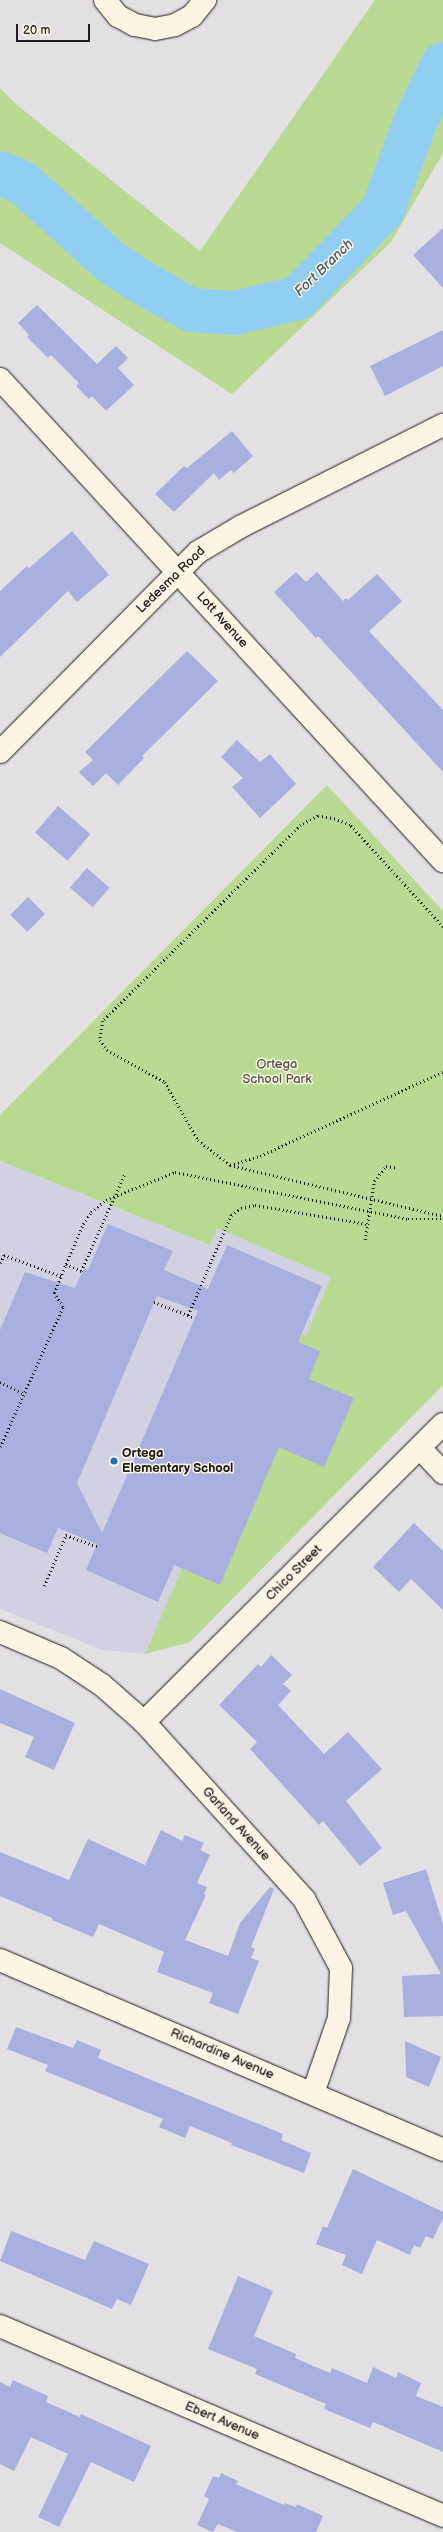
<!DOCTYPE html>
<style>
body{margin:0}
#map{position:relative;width:443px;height:2532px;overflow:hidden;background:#e3e0e3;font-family:"Balsamiq Sans",sans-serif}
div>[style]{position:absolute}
.built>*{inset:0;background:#d2d1e2}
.green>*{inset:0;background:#bad992}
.river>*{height:44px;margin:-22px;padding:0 22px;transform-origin:22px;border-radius:22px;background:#91cef1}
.building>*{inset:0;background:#a9afdf;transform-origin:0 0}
.path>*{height:2.5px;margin-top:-1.25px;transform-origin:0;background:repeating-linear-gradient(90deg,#1c1c1c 0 1px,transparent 0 4px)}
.roads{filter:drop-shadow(0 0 1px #1c1c1c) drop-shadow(0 0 1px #1c1c1c)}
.street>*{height:22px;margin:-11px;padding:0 11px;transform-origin:11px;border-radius:11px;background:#fcf5e5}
.dots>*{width:11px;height:11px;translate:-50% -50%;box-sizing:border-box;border:2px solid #fcf5e5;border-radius:50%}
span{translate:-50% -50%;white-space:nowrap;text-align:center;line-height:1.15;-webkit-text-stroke:3px #fcf5e5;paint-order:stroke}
.street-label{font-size:13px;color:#1c1c1c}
.park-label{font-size:13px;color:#4b553f}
.poi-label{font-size:13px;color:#1c1c1c;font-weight:700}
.left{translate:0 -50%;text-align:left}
.water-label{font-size:14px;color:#455a67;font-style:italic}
.scale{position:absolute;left:16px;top:24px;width:74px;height:18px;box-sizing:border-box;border:2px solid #1c1c1c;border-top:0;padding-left:5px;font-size:12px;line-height:14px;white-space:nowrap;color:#1c1c1c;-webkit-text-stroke:3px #fcf5e5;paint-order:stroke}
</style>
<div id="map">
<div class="built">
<div style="clip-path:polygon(0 1161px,210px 1245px,217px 1228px,332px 1277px,306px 1336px,286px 1327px,145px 1654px,102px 1650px,0 1609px)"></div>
</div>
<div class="green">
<div style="clip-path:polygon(375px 0,443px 0,443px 153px,391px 242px,232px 394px,0 243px,0 88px,17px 105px,200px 251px)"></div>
<div style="clip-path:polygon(327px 785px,443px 911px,443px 1385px,190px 1642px,145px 1654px,286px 1327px,306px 1336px,331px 1277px,217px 1228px,210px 1245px,0 1161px,0 1115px)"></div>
</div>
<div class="river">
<div style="left:0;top:173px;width:25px;rotate:23deg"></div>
<div style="left:23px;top:183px;width:118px;rotate:41.9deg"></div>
<div style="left:111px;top:262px;width:30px;rotate:34deg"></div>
<div style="left:136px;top:279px;width:63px;rotate:29.4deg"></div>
<div style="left:191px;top:310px;width:44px;rotate:3.9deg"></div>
<div style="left:235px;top:313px;width:65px;rotate:-13.4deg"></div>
<div style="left:298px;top:298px;width:122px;rotate:-46deg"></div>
<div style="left:383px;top:210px;width:96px;rotate:-69.9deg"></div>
<div style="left:416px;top:120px;width:62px;rotate:-64.3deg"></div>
</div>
<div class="building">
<div style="clip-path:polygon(443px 228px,443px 288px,413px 255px)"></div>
<div style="clip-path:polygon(37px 305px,97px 364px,116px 346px,128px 358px,118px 368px,134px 385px,106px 411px,92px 396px,89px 399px,76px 386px,79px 383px,51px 355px,48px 358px,27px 337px,29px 335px,18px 323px)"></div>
<div style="clip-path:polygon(443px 330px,443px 366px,385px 396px,370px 366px)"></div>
<div style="clip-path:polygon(232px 431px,253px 456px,234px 473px,231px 470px,219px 480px,214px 473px,174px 512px,155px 494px,184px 466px,187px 468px)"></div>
<div style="clip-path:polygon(72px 531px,109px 575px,77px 602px,68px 591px,0 657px,0 591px,27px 566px,29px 568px)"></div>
<div style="clip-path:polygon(296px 572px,306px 582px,317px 572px,343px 601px,346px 598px,348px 600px,377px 574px,402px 601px,369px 631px,443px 710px,443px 772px,318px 636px,316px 638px,274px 592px)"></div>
<div style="clip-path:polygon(187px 651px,218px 681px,142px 756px,144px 758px,118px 785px,106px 773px,93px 786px,79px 772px,93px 760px,85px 752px)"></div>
<div style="clip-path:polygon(237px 740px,260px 762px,270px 754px,296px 784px,260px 818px,232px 787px,243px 778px,221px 757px)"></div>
<div style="left:58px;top:806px;width:43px;height:35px;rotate:41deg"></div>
<div style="left:87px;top:868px;width:30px;height:26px;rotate:41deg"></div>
<div style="left:28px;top:897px;width:24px;height:25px;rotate:45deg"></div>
<div style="clip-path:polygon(evenodd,108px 1224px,173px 1251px,164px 1270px,208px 1289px,227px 1245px,322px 1286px,298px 1342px,320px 1351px,309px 1379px,354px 1398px,324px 1467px,279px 1447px,220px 1585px,174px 1565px,158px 1602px,86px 1570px,97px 1544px,58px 1528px,47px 1553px,0 1533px,0 1330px,25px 1272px,75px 1288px,84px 1268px,88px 1270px,108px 1224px,157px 1296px,198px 1311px,102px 1533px,77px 1483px,157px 1296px)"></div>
<div style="clip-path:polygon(414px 1523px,443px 1551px,443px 1610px,411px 1579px,399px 1592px,373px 1567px)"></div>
<div style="clip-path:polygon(271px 1655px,292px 1675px,283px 1684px,291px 1691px,278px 1705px,324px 1754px,348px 1732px,382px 1769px,346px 1801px,382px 1848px,360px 1866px,323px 1821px,319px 1825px,250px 1749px,257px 1742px,219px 1705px,258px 1664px,261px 1667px)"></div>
<div style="clip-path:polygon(0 1689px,75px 1723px,54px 1770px,25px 1757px,34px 1737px,0 1723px)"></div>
<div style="clip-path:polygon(161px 1830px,182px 1841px,185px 1835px,204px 1843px,200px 1850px,210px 1855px,197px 1883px,207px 1887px,204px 1894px,206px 1895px,185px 1940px,228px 1956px,240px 1923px,270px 1887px,274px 1889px,251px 1947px,255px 1949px,251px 1958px,259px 1961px,238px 2014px,209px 2003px,213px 1993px,157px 1972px,164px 1952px,99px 1924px,93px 1937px,52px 1920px,52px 1918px,0 1896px,0 1852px,69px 1880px,88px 1839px,145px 1865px)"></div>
<div style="clip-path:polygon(426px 1869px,443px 1924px,443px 2016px,404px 2017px,402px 1976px,441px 1974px,406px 1911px,393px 1915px,383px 1883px)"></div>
<div style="clip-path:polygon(16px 2027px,73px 2048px,77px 2040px,101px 2050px,98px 2058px,283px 2134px,281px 2140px,311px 2153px,304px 2173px,231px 2145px,232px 2143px,190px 2126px,185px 2138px,159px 2127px,163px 2119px,45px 2071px,48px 2065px,7px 2049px)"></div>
<div style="clip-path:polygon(405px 2041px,441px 2057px,429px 2087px,406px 2077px)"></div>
<div style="clip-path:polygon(353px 2169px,443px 2212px,443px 2218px,433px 2239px,426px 2236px,420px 2248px,414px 2245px,410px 2255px,377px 2240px,362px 2274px,342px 2265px,346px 2255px,316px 2244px,323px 2226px,327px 2228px)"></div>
<div style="clip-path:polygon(11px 2231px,85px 2260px,94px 2241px,149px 2264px,131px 2305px,117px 2299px,112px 2309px,0 2261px)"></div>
<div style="clip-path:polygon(238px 2276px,273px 2291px,254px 2336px,296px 2354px,295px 2358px,330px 2373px,332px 2368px,367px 2383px,373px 2367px,396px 2378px,398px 2372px,421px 2383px,416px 2396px,443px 2407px,443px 2452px,373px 2422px,370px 2428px,324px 2409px,326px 2404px,255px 2374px,257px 2369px,208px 2349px)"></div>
<div style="clip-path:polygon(13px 2380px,48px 2396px,46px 2402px,80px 2417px,81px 2414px,151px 2446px,134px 2482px,91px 2462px,59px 2527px,38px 2517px,68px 2454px,31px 2437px,14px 2471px,0 2464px,0 2382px,10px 2387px)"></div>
<div style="clip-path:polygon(221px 2473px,238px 2481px,236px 2484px,284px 2505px,285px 2503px,296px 2507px,297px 2504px,323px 2516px,316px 2532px,237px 2532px,218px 2524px,213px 2532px,197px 2525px,209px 2499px,204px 2496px,213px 2476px,219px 2478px)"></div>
</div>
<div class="path">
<div style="left:443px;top:927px;width:138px;rotate:-132.4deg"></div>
<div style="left:350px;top:825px;width:16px;rotate:-158deg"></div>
<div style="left:335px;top:819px;width:17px;rotate:-170deg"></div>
<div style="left:318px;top:816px;width:19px;rotate:152deg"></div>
<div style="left:301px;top:825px;width:279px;rotate:135.3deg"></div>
<div style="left:103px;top:1021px;width:19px;rotate:99deg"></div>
<div style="left:100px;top:1040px;width:12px;rotate:55deg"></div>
<div style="left:107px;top:1050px;width:66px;rotate:28.9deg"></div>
<div style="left:165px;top:1082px;width:67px;rotate:60.4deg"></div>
<div style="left:198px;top:1140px;width:41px;rotate:38deg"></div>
<div style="left:230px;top:1165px;width:219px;rotate:13.5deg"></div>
<div style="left:230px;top:1165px;width:31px;rotate:-17deg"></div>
<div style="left:260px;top:1156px;width:201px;rotate:-24.7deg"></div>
<div style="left:365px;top:1240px;width:60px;rotate:-81.3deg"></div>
<div style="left:374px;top:1181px;width:19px;rotate:-51deg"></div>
<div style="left:386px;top:1166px;width:12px;rotate:9deg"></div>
<div style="left:0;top:1263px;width:9px;rotate:-63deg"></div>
<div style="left:4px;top:1255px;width:61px;rotate:20.2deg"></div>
<div style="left:66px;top:1264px;width:17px;rotate:25deg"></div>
<div style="left:81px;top:1271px;width:107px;rotate:-65.8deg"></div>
<div style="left:154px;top:1302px;width:44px;rotate:21.3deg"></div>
<div style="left:188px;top:1315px;width:109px;rotate:-66.7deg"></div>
<div style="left:231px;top:1215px;width:12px;rotate:-35deg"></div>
<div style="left:241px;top:1208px;width:14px;rotate:-12deg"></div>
<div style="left:255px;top:1205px;width:114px;rotate:9.6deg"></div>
<div style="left:0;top:1382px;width:28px;rotate:26deg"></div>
<div style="left:0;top:1447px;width:154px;rotate:-65.8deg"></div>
<div style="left:63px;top:1307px;width:17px;rotate:-123deg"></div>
<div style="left:54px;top:1293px;width:31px;rotate:-68deg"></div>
<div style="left:66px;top:1264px;width:43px;rotate:-67deg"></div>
<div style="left:83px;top:1224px;width:14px;rotate:-56deg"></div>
<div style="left:91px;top:1212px;width:19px;rotate:-39deg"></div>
<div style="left:106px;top:1200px;width:74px;rotate:-22.1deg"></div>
<div style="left:175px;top:1172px;width:238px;rotate:11.4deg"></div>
<div style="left:408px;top:1219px;width:35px"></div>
<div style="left:44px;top:1586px;width:56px;rotate:-66.7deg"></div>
<div style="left:66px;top:1535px;width:33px;rotate:20deg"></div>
</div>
<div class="roads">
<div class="street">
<div style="left:105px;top:0;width:21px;rotate:51deg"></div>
<div style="left:118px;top:16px;width:19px;rotate:28deg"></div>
<div style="left:135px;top:25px;width:20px;rotate:11deg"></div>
<div style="left:155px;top:29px;width:20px;rotate:-11deg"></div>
<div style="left:175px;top:25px;width:19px;rotate:-28deg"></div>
<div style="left:192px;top:16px;width:21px;rotate:-51deg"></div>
<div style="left:0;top:379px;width:655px;rotate:47.41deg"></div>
<div style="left:0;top:752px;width:281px;rotate:-45.3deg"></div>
<div style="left:198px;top:552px;width:51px;rotate:-30.6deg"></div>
<div style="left:242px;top:526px;width:225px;rotate:-26.7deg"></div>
<div style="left:420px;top:1448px;width:34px;rotate:47deg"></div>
<div style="left:0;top:1632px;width:66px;rotate:23.1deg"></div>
<div style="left:61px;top:1658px;width:49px;rotate:33.4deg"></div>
<div style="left:102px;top:1685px;width:56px;rotate:41.4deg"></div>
<div style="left:144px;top:1722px;width:239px;rotate:47.9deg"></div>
<div style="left:304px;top:1899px;width:78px;rotate:61.8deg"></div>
<div style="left:341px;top:1968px;width:50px;rotate:92.3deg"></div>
<div style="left:339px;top:2018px;width:79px;rotate:109.1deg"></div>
<div style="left:144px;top:1722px;width:422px;rotate:-44.9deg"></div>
<div style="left:0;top:1960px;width:482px;rotate:23.2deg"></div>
<div style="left:0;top:2326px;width:482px;rotate:23.2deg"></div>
</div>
</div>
<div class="dots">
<div style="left:114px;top:1461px;background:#1f6fb2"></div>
</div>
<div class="street-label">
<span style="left:171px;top:580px;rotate:-44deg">Ledesma Road</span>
<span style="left:222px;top:620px;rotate:48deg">Lott Avenue</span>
<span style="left:294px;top:1573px;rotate:-45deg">Chico Street</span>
<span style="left:236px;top:1824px;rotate:48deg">Garland Avenue</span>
<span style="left:222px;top:2054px;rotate:23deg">Richardine Avenue</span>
<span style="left:222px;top:2421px;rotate:23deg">Ebert Avenue</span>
</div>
<div class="park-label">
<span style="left:277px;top:1072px">Ortega<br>School Park</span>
</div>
<div class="poi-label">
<span class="left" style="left:122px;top:1461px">Ortega<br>Elementary School</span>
</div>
<div class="water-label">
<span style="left:324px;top:268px;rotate:-44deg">Fort Branch</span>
</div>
<div class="scale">20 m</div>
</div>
